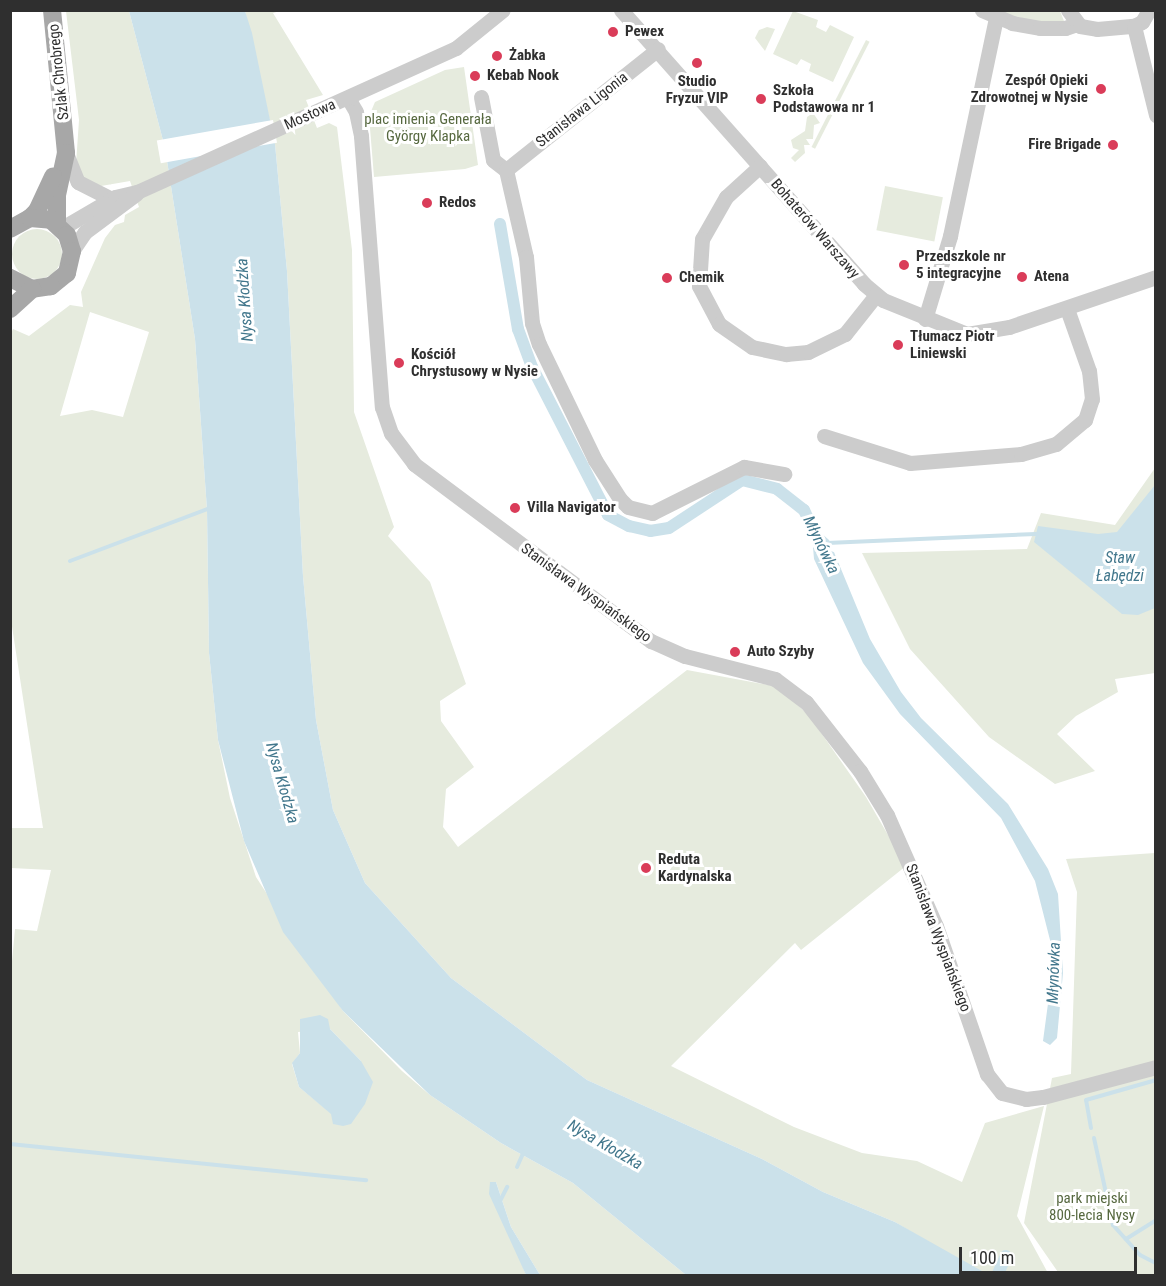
<!DOCTYPE html>
<meta charset="utf-8">
<style>
body{margin:0}
#map{position:relative;width:1166px;height:1286px;overflow:hidden;background:#fff;font-family:"Roboto Condensed",sans-serif}
div>[style]{position:absolute}
.green>*{inset:0;background:#e6ebde;transform-origin:0 0}
.round{border-radius:50%}
.water>*{inset:0;background:#cbe1ea}
.pier>*{inset:0;background:#fff;transform-origin:0 0}
.stream>*{height:4px;margin:-2px;padding:0 2px;transform-origin:2px;border-radius:2px;background:#cbe1ea}
.canal>*{height:12px;margin:-6px;padding:0 6px;transform-origin:6px;border-radius:6px;background:#cbe1ea}
.minor>*{height:15px;margin:-7.5px;padding:0 7.5px;transform-origin:7.5px;border-radius:7.5px;background:#ccc}
.major>*{height:18px;margin:-9px;padding:0 9px;transform-origin:9px;border-radius:9px;background:#a7a7a7}
.dots>*{width:16px;height:16px;translate:-50% -50%;box-sizing:border-box;border:3px solid #fff;border-radius:50%}
span{translate:-50% -50%;white-space:nowrap;text-align:center;line-height:1.15;-webkit-text-stroke:6px #fff;paint-order:stroke}
.poi-label{font-size:15px;color:#2f2f2f;font-weight:700}
.left{translate:0 -50%;text-align:left}
.right{translate:-100% -50%;text-align:right}
.street-label{font-size:15px;color:#2f2f2f}
.park-label{font-size:15px;color:#56683f}
.water-label{font-size:16px;color:#42778c;font-style:italic}
.frame{position:absolute;inset:0;border:12px solid #2f2f2f;pointer-events:none}
.scale{position:absolute;left:959px;top:1247px;width:178px;height:27px;box-sizing:border-box;border:3px solid #2f2f2f;border-top:0;padding-left:8px;font-size:18px;line-height:21px;white-space:nowrap;color:#2f2f2f;-webkit-text-stroke:4px #fff;paint-order:stroke}
</style>
<div id="map">
<div class="green">
<div style="clip-path:polygon(evenodd,66px 11px,129px 11px,165px 148px,195px 339px,207px 510px,209px 653px,218px 740px,230px 798px,256px 877px,343px 1011px,402px 1071px,430px 1095px,501px 1143px,573px 1183px,686px 1275px,540px 1275px,511px 1227px,496px 1182px,490px 1183px,526px 1275px,11px 1275px,10px 983px,15px 929px,37px 931px,51px 870px,11px 868px,11px 828px,43px 828px,11px 620px,10px 335px,13px 329px,29px 336px,70px 305px,83px 307px,81px 292px,105px 238px,115px 225px,124px 222px,125px 215px,139px 207px,130px 181px,101px 186px,82px 178px,76px 164px,79px 120px,66px 11px,90px 312px,149px 332px,123px 417px,92px 410px,60px 416px,90px 312px,66px 11px,330px 1029px,361px 1061px,332px 1114px,299px 1087px,292px 1064px,300px 1053px,298px 1032px,330px 1029px)"></div>
<div style="clip-path:polygon(245px 11px,280px 11px,273px 13px,323px 95px,306px 100px,317px 128px,329px 123px,337px 127px,352px 250px,354px 412px,394px 527px,388px 536px,430px 582px,466px 684px,440px 701px,441px 721px,474px 767px,446px 789px,443px 827px,458px 847px,687px 670px,779px 687px,810px 717px,866px 797px,906px 866px,801px 950px,795px 943px,671px 1066px,794px 1127px,862px 1153px,917px 1161px,962px 1182px,985px 1123px,1044px 1106px,1017px 1216px,1049px 1275px,978px 1272px,895px 1222px,823px 1192px,762px 1159px,587px 1080px,451px 978px,365px 883px,333px 810px,316px 720px,303px 576px,287px 271px,275px 144px)"></div>
<div style="clip-path:polygon(793px 11px,818px 20px,816px 27px,826px 32px,830px 25px,854px 37px,833px 82px,809px 71px,811px 64px,801px 59px,797px 65px,773px 54px)"></div>
<div style="clip-path:polygon(993px 11px,1060px 11px,1064px 21px,1034px 21px)"></div>
<div style="clip-path:polygon(767px 27px,775px 29px,765px 51px,755px 38px,759px 30px)"></div>
<div style="left:866px;top:40px;width:4px;height:120px;rotate:27deg"></div>
<div style="clip-path:polygon(464px 67px,478px 165px,465px 169px,374px 177px,369px 116px,375px 102px,445px 70px)"></div>
<div style="clip-path:polygon(813px 113px,820px 123px,814px 125px,813px 139px,806px 139px,810px 145px,804px 145px,805px 153px,795px 162px,791px 158px,799px 150px,793px 148px,791px 140px,805px 131px,807px 117px)"></div>
<div style="left:885px;top:186px;width:59px;height:45px;rotate:11deg"></div>
<div class="round" style="left:12px;top:229px;width:50px;height:50px"></div>
<div style="clip-path:polygon(1155px 468px,1155px 673px,1115px 679px,1118px 692px,1076px 716px,1057px 734px,1095px 771px,1055px 784px,989px 737px,910px 649px,862px 553px,1027px 549px,1041px 513px,1115px 525px)"></div>
<div style="clip-path:polygon(1155px 853px,1155px 1275px,1060px 1275px,1024px 1223px,1052px 1078px,1071px 1074px,1077px 892px,1066px 859px)"></div>
</div>
<div class="water">
<div style="clip-path:polygon(129px 11px,245px 11px,252px 33px,275px 144px,287px 271px,303px 576px,316px 720px,333px 810px,365px 883px,451px 978px,587px 1080px,762px 1159px,823px 1192px,895px 1222px,989px 1275px,686px 1275px,573px 1183px,501px 1143px,430px 1095px,343px 1011px,283px 932px,244px 841px,218px 740px,209px 653px,207px 510px,195px 339px,165px 148px)"></div>
<div style="clip-path:polygon(1155px 485px,1155px 608px,1138px 615px,1122px 614px,1034px 542px,1038px 526px,1098px 534px,1117px 532px)"></div>
<div style="clip-path:polygon(821px 533px,829px 540px,870px 639px,901px 692px,921px 718px,1008px 804px,1048px 869px,1058px 894px,1063px 973px,1057px 1038px,1050px 1045px,1043px 1041px,1051px 981px,1050px 940px,1035px 881px,1001px 818px,900px 714px,863px 663px,814px 559px,812px 535px)"></div>
<div style="clip-path:polygon(320px 1015px,328px 1019px,330px 1029px,361px 1061px,373px 1082px,365px 1104px,351px 1124px,343px 1126px,333px 1124px,331px 1114px,299px 1087px,292px 1063px,300px 1053px,300px 1019px)"></div>
<div style="clip-path:polygon(490px 1182px,496px 1182px,511px 1227px,540px 1275px,526px 1275px,489px 1194px)"></div>
</div>
<div class="pier">
<div style="left:273px;top:120px;width:23px;height:118px;rotate:80deg"></div>
</div>
<div class="stream">
<div style="left:827px;top:543px;width:209px;rotate:-2.5deg"></div>
<div style="left:70px;top:561px;width:150px;rotate:-20.7deg"></div>
<div style="left:1091px;top:1128px;width:28px;rotate:-100deg"></div>
<div style="left:1086px;top:1100px;width:73px;rotate:-15.9deg"></div>
<div style="left:1094px;top:1138px;width:89px;rotate:77.7deg"></div>
<div style="left:1113px;top:1225px;width:40px;rotate:48deg"></div>
<div style="left:1140px;top:1255px;width:18px;rotate:27deg"></div>
<div style="left:10px;top:1144px;width:358px;rotate:5.8deg"></div>
<div style="left:517px;top:1167px;width:17px;rotate:-66deg"></div>
<div style="left:500px;top:1201px;width:16px;rotate:-63deg"></div>
<div style="left:1126px;top:1239px;width:36px;rotate:-32deg"></div>
</div>
<div class="canal">
<div style="left:500px;top:224px;width:107px;rotate:80.3deg"></div>
<div style="left:518px;top:329px;width:40px;rotate:69.8deg"></div>
<div style="left:532px;top:367px;width:166px;rotate:62.8deg"></div>
<div style="left:608px;top:515px;width:24px;rotate:28deg"></div>
<div style="left:629px;top:526px;width:22px;rotate:13deg"></div>
<div style="left:650px;top:531px;width:19px;rotate:-9deg"></div>
<div style="left:669px;top:528px;width:87px;rotate:-33.3deg"></div>
<div style="left:742px;top:480px;width:36px;rotate:14deg"></div>
<div style="left:777px;top:489px;width:34px;rotate:38deg"></div>
<div style="left:804px;top:510px;width:43px;rotate:65.2deg"></div>
<div style="left:997px;top:1276px;width:22px;rotate:-66deg"></div>
</div>
<div class="minor">
<div style="left:621px;top:10px;width:366px;rotate:48.4deg"></div>
<div style="left:864px;top:284px;width:25px;rotate:40deg"></div>
<div style="left:883px;top:300px;width:91px;rotate:22deg"></div>
<div style="left:967px;top:334px;width:43px;rotate:-9.5deg"></div>
<div style="left:1009px;top:327px;width:155px;rotate:-18.8deg"></div>
<div style="left:982px;top:10px;width:33px;rotate:23deg"></div>
<div style="left:1012px;top:23px;width:28px;rotate:10deg"></div>
<div style="left:1040px;top:28px;width:25px"></div>
<div style="left:1065px;top:28px;width:13px;rotate:-18deg"></div>
<div style="left:1068px;top:10px;width:20px;rotate:53deg"></div>
<div style="left:1080px;top:26px;width:17px;rotate:10deg"></div>
<div style="left:1097px;top:29px;width:37px;rotate:-5deg"></div>
<div style="left:1134px;top:26px;width:9px;rotate:-27deg"></div>
<div style="left:1142px;top:22px;width:14px;rotate:-60deg"></div>
<div style="left:1134px;top:26px;width:92px;rotate:76.1deg"></div>
<div style="left:481px;top:97px;width:64px;rotate:79.2deg"></div>
<div style="left:493px;top:160px;width:16px;rotate:38deg"></div>
<div style="left:506px;top:170px;width:89px;rotate:77.1deg"></div>
<div style="left:526px;top:257px;width:66px;rotate:84.8deg"></div>
<div style="left:532px;top:323px;width:22px;rotate:72deg"></div>
<div style="left:539px;top:344px;width:129px;rotate:64.2deg"></div>
<div style="left:595px;top:460px;width:46px;rotate:57.3deg"></div>
<div style="left:620px;top:499px;width:11px;rotate:45deg"></div>
<div style="left:628px;top:507px;width:25px;rotate:14deg"></div>
<div style="left:652px;top:513px;width:103px;rotate:-26.6deg"></div>
<div style="left:744px;top:467px;width:41px;rotate:9.9deg"></div>
<div style="left:348px;top:98px;width:16px;rotate:60deg"></div>
<div style="left:356px;top:112px;width:25px;rotate:78deg"></div>
<div style="left:361px;top:136px;width:272px;rotate:85.6deg"></div>
<div style="left:382px;top:407px;width:28px;rotate:71deg"></div>
<div style="left:391px;top:433px;width:39px;rotate:53deg"></div>
<div style="left:414px;top:464px;width:296px;rotate:36.8deg"></div>
<div style="left:651px;top:641px;width:37px;rotate:24deg"></div>
<div style="left:685px;top:656px;width:93px;rotate:14.3deg"></div>
<div style="left:775px;top:679px;width:39px;rotate:37deg"></div>
<div style="left:806px;top:702px;width:88px;rotate:52deg"></div>
<div style="left:860px;top:771px;width:52px;rotate:58.5deg"></div>
<div style="left:887px;top:815px;width:121px;rotate:66.2deg"></div>
<div style="left:936px;top:926px;width:157px;rotate:71deg"></div>
<div style="left:987px;top:1074px;width:24px;rotate:52deg"></div>
<div style="left:1002px;top:1093px;width:25px;rotate:14deg"></div>
<div style="left:1026px;top:1099px;width:17px;rotate:-7deg"></div>
<div style="left:1043px;top:1097px;width:117px;rotate:-14.9deg"></div>
<div style="left:66px;top:153px;width:31px;rotate:68deg"></div>
<div style="left:78px;top:182px;width:37px;rotate:27deg"></div>
<div style="left:760px;top:166px;width:46px;rotate:137.6deg"></div>
<div style="left:726px;top:197px;width:48px;rotate:119.7deg"></div>
<div style="left:702px;top:239px;width:47px;rotate:93.7deg"></div>
<div style="left:699px;top:286px;width:43px;rotate:62.2deg"></div>
<div style="left:719px;top:324px;width:40px;rotate:34.9deg"></div>
<div style="left:752px;top:347px;width:35px;rotate:12deg"></div>
<div style="left:786px;top:354px;width:22px;rotate:-5deg"></div>
<div style="left:808px;top:352px;width:41px;rotate:-25.9deg"></div>
<div style="left:845px;top:334px;width:50px;rotate:-51.5deg"></div>
<div style="left:506px;top:170px;width:194px;rotate:-38.5deg"></div>
<div style="left:62px;top:228px;width:61px;rotate:-30.3deg"></div>
<div style="left:115px;top:197px;width:23px;rotate:-13deg"></div>
<div style="left:137px;top:192px;width:350px;rotate:-24.3deg"></div>
<div style="left:456px;top:48px;width:60px;rotate:-39deg"></div>
<div style="left:72px;top:251px;width:23px;rotate:-56deg"></div>
<div style="left:85px;top:232px;width:64px;rotate:-36.7deg"></div>
<div style="left:925px;top:319px;width:87px;rotate:-73.2deg"></div>
<div style="left:950px;top:236px;width:224px;rotate:-78.1deg"></div>
<div style="left:824px;top:436px;width:90px;rotate:17.4deg"></div>
<div style="left:910px;top:463px;width:111px;rotate:-4.6deg"></div>
<div style="left:1021px;top:454px;width:36px;rotate:-16deg"></div>
<div style="left:1056px;top:444px;width:38px;rotate:-40deg"></div>
<div style="left:1085px;top:420px;width:22px;rotate:-72deg"></div>
<div style="left:1092px;top:399px;width:28px;rotate:-96deg"></div>
<div style="left:1089px;top:371px;width:66px;rotate:-109.5deg"></div>
</div>
<div class="major">
<div style="left:52px;top:10px;width:144px;rotate:84.4deg"></div>
<div style="left:66px;top:153px;width:43px;rotate:102.1deg"></div>
<div style="left:57px;top:195px;width:29px;rotate:90deg"></div>
<div style="left:30px;top:218px;width:10px;rotate:-45deg"></div>
<div style="left:37px;top:211px;width:38px;rotate:-65deg"></div>
<div style="left:10px;top:229px;width:23px;rotate:-29deg"></div>
<div style="left:30px;top:218px;width:21px;rotate:5deg"></div>
<div style="left:51px;top:220px;width:22px;rotate:43deg"></div>
<div style="left:67px;top:235px;width:17px;rotate:73deg"></div>
<div style="left:72px;top:251px;width:23px;rotate:103deg"></div>
<div style="left:67px;top:273px;width:21px;rotate:141deg"></div>
<div style="left:51px;top:286px;width:19px;rotate:171deg"></div>
<div style="left:32px;top:289px;width:25px;rotate:-153deg"></div>
<div style="left:10px;top:309px;width:30px;rotate:-42deg"></div>
</div>
<div class="dots">
<div style="left:613px;top:32px;background:#da3c59"></div>
<div style="left:497px;top:56px;background:#da3c59"></div>
<div style="left:697px;top:63px;background:#da3c59"></div>
<div style="left:475px;top:76px;background:#da3c59"></div>
<div style="left:1101px;top:89px;background:#da3c59"></div>
<div style="left:761px;top:99px;background:#da3c59"></div>
<div style="left:1113px;top:145px;background:#da3c59"></div>
<div style="left:427px;top:203px;background:#da3c59"></div>
<div style="left:904px;top:265px;background:#da3c59"></div>
<div style="left:1022px;top:277px;background:#da3c59"></div>
<div style="left:667px;top:278px;background:#da3c59"></div>
<div style="left:898px;top:345px;background:#da3c59"></div>
<div style="left:399px;top:363px;background:#da3c59"></div>
<div style="left:515px;top:508px;background:#da3c59"></div>
<div style="left:735px;top:652px;background:#da3c59"></div>
<div style="left:646px;top:868px;background:#da3c59"></div>
</div>
<div class="poi-label">
<span class="left" style="left:625px;top:32px">Pewex</span>
<span class="left" style="left:509px;top:56px">Żabka</span>
<span class="left" style="left:487px;top:76px">Kebab Nook</span>
<span class="right" style="left:1088px;top:89px">Zespół Opieki<br>Zdrowotnej w Nysie</span>
<span style="left:697px;top:90px">Studio<br>Fryzur VIP</span>
<span class="left" style="left:773px;top:99px">Szkoła<br>Podstawowa nr 1</span>
<span class="right" style="left:1101px;top:145px">Fire Brigade</span>
<span class="left" style="left:439px;top:203px">Redos</span>
<span class="left" style="left:916px;top:265px">Przedszkole nr<br>5 integracyjne</span>
<span class="left" style="left:1034px;top:277px">Atena</span>
<span class="left" style="left:679px;top:278px">Chemik</span>
<span class="left" style="left:910px;top:345px">Tłumacz Piotr<br>Liniewski</span>
<span class="left" style="left:411px;top:363px">Kościół<br>Chrystusowy w Nysie</span>
<span class="left" style="left:527px;top:508px">Villa Navigator</span>
<span class="left" style="left:747px;top:652px">Auto Szyby</span>
<span class="left" style="left:658px;top:868px">Reduta<br>Kardynalska</span>
</div>
<div class="street-label">
<span style="left:59px;top:72px;rotate:-96deg">Szlak Chrobrego</span>
<span style="left:582px;top:110px;rotate:-38deg">Stanisława Ligonia</span>
<span style="left:310px;top:115px;rotate:-24deg">Mostowa</span>
<span style="left:815px;top:229px;rotate:49deg">Bohaterów Warszawy</span>
<span style="left:586px;top:593px;rotate:36deg">Stanisława Wyspiańskiego</span>
<span style="left:938px;top:938px;rotate:69deg">Stanisława Wyspiańskiego</span>
</div>
<div class="park-label">
<span style="left:428px;top:128px">plac imienia Generała<br>György Klapka</span>
<span style="left:1092px;top:1207px">park miejski<br>800-lecia Nysy</span>
</div>
<div class="water-label">
<span style="left:245px;top:300px;rotate:-94deg">Nysa Kłodzka</span>
<span style="left:821px;top:545px;rotate:64deg">Młynówka</span>
<span style="left:1120px;top:567px">Staw<br>Łabędzi</span>
<span style="left:282px;top:783px;rotate:74deg">Nysa Kłodzka</span>
<span style="left:1054px;top:973px;rotate:-88deg">Młynówka</span>
<span style="left:605px;top:1145px;rotate:30deg">Nysa Kłodzka</span>
</div>
<div class="frame"></div>
<div class="scale">100 m</div>
</div>
